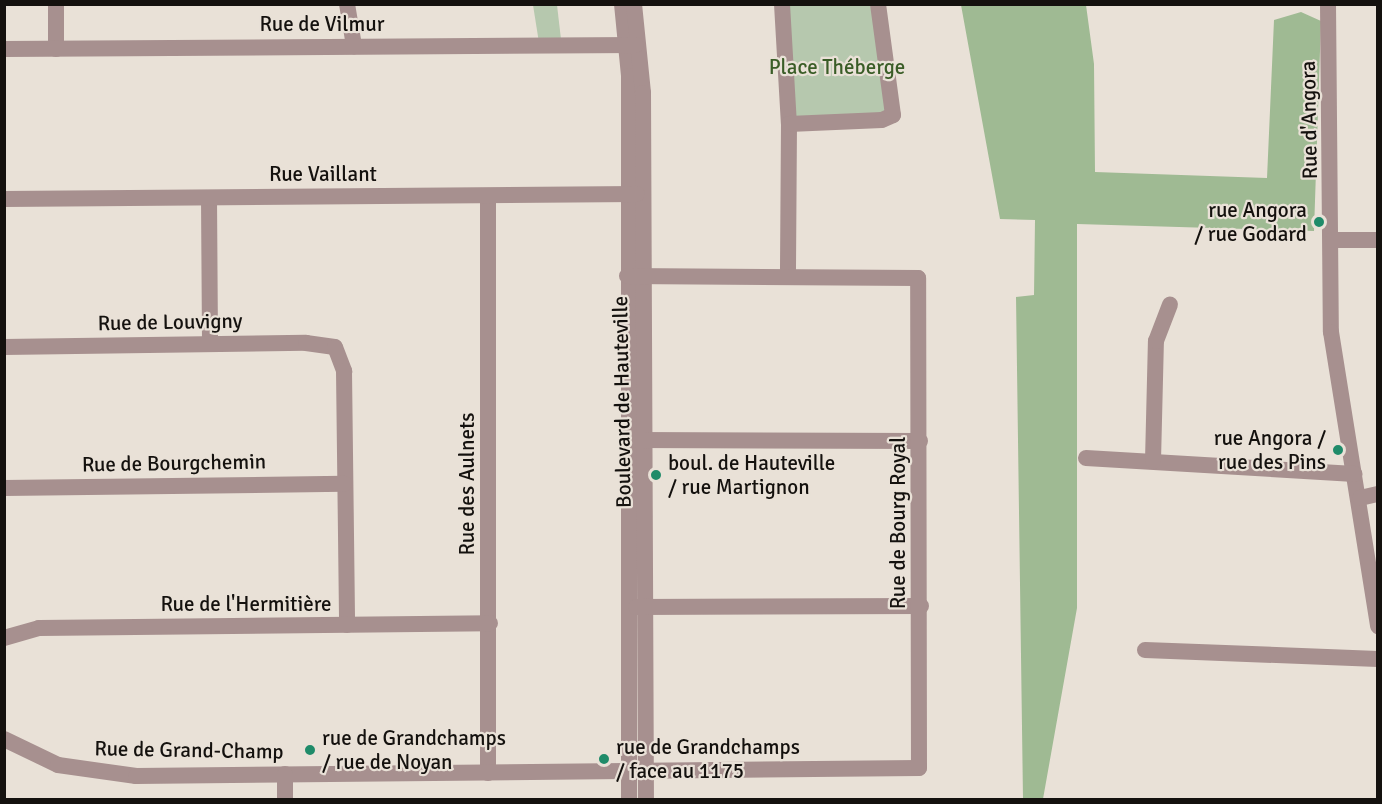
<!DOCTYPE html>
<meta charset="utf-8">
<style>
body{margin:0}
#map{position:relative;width:1382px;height:804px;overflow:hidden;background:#e9e1d7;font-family:Signika,sans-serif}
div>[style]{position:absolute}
.green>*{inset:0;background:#b6c8ae}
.forest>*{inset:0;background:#9fba93}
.minor>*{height:16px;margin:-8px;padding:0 8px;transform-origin:8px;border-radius:8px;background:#a7908f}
.dots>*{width:16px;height:16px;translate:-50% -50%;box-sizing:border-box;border:3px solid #e9e1d7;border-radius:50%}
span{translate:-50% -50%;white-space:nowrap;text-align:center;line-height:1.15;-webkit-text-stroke:4.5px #e9e1d7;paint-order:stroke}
.street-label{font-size:21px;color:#14110e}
.park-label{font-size:21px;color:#3a5d27}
.poi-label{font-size:21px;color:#14110e}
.right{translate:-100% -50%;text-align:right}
.left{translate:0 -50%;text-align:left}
.frame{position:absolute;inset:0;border:6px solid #14110e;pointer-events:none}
</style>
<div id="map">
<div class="green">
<div style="clip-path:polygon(782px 4px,878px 5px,893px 115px,789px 124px)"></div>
<div style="clip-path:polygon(533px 5px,557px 5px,562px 48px,540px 49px)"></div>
</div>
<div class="forest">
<div style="clip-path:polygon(961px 5px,1086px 5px,1094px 64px,1095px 172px,1267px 178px,1274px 20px,1301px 12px,1321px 21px,1314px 231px,1077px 224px,1077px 608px,1043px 799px,1023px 799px,1016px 297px,1034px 295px,1035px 220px,1000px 219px)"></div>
</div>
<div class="minor">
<div style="left:56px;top:4px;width:45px;rotate:90deg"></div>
<div style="left:347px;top:4px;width:43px;rotate:80.5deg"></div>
<div style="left:622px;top:4px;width:72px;rotate:84.4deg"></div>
<div style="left:629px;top:76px;width:724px;rotate:90deg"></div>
<div style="left:634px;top:4px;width:89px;rotate:84.2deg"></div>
<div style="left:643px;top:93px;width:707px;rotate:89.76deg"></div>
<div style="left:782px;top:4px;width:120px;rotate:86.7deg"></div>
<div style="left:789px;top:124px;width:152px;rotate:90.4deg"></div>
<div style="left:1328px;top:4px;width:328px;rotate:89.5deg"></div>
<div style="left:1331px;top:332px;width:298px;rotate:80.9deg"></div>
<div style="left:4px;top:49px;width:632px;rotate:-0.36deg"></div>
<div style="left:789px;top:124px;width:93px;rotate:-2.5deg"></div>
<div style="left:882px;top:120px;width:12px;rotate:-24deg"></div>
<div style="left:893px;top:115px;width:112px;rotate:-97.7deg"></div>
<div style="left:488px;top:196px;width:577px;rotate:90deg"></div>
<div style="left:209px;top:198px;width:146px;rotate:89.6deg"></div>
<div style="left:4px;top:199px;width:633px;rotate:-0.45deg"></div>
<div style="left:1333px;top:240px;width:45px"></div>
<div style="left:4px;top:347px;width:302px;rotate:-0.8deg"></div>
<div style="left:306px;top:343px;width:29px;rotate:8deg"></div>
<div style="left:335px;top:347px;width:26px;rotate:69deg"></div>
<div style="left:344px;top:371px;width:254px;rotate:89.3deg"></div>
<div style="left:636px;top:440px;width:284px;rotate:0.2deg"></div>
<div style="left:1086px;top:458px;width:269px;rotate:3.4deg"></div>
<div style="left:1153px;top:461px;width:120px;rotate:-88.6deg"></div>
<div style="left:1156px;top:341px;width:39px;rotate:-69deg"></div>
<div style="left:4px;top:488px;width:340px;rotate:-0.7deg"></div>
<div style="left:1360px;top:498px;width:18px;rotate:-13deg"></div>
<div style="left:636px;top:607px;width:285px;rotate:-0.2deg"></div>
<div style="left:4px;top:638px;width:36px;rotate:-16deg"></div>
<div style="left:39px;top:628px;width:451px;rotate:-0.6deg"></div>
<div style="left:1145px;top:650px;width:233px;rotate:2.2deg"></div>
<div style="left:4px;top:739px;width:60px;rotate:25.7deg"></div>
<div style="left:58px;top:765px;width:79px;rotate:8deg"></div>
<div style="left:136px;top:776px;width:783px;rotate:-0.59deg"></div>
<div style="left:919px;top:768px;width:490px;rotate:-90.1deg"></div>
<div style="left:918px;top:278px;width:291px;rotate:-179.6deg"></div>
<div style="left:285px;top:800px;width:26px;rotate:-90deg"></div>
</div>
<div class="dots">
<div style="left:1319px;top:222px;background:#1f8b69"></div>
<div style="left:1338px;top:450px;background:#1f8b69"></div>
<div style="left:656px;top:475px;background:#1f8b69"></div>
<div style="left:310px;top:750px;background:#1f8b69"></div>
<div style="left:604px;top:759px;background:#1f8b69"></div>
</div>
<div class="street-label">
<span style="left:322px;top:24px">Rue de Vilmur</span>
<span style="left:1309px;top:120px;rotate:-91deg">Rue d'Angora</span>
<span style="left:323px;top:174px">Rue Vaillant</span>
<span style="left:170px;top:322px;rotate:-1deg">Rue de Louvigny</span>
<span style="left:622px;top:402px;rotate:-91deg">Boulevard de Hauteville</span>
<span style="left:174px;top:463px;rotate:-1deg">Rue de Bourgchemin</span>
<span style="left:467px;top:484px;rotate:-90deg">Rue des Aulnets</span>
<span style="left:898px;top:523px;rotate:-90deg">Rue de Bourg Royal</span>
<span style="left:246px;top:604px">Rue de l'Hermitière</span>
<span style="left:189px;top:750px;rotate:1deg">Rue de Grand-Champ</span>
</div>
<div class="park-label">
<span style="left:837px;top:67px">Place Théberge</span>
</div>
<div class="poi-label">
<span class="right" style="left:1307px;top:222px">rue Angora<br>/ rue Godard</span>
<span class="right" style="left:1326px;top:450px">rue Angora /<br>rue des Pins</span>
<span class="left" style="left:668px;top:475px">boul. de Hauteville<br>/ rue Martignon</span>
<span class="left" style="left:322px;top:750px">rue de Grandchamps<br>/ rue de Noyan</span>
<span class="left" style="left:616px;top:759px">rue de Grandchamps<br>/ face au 1175</span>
</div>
<div class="frame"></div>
</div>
